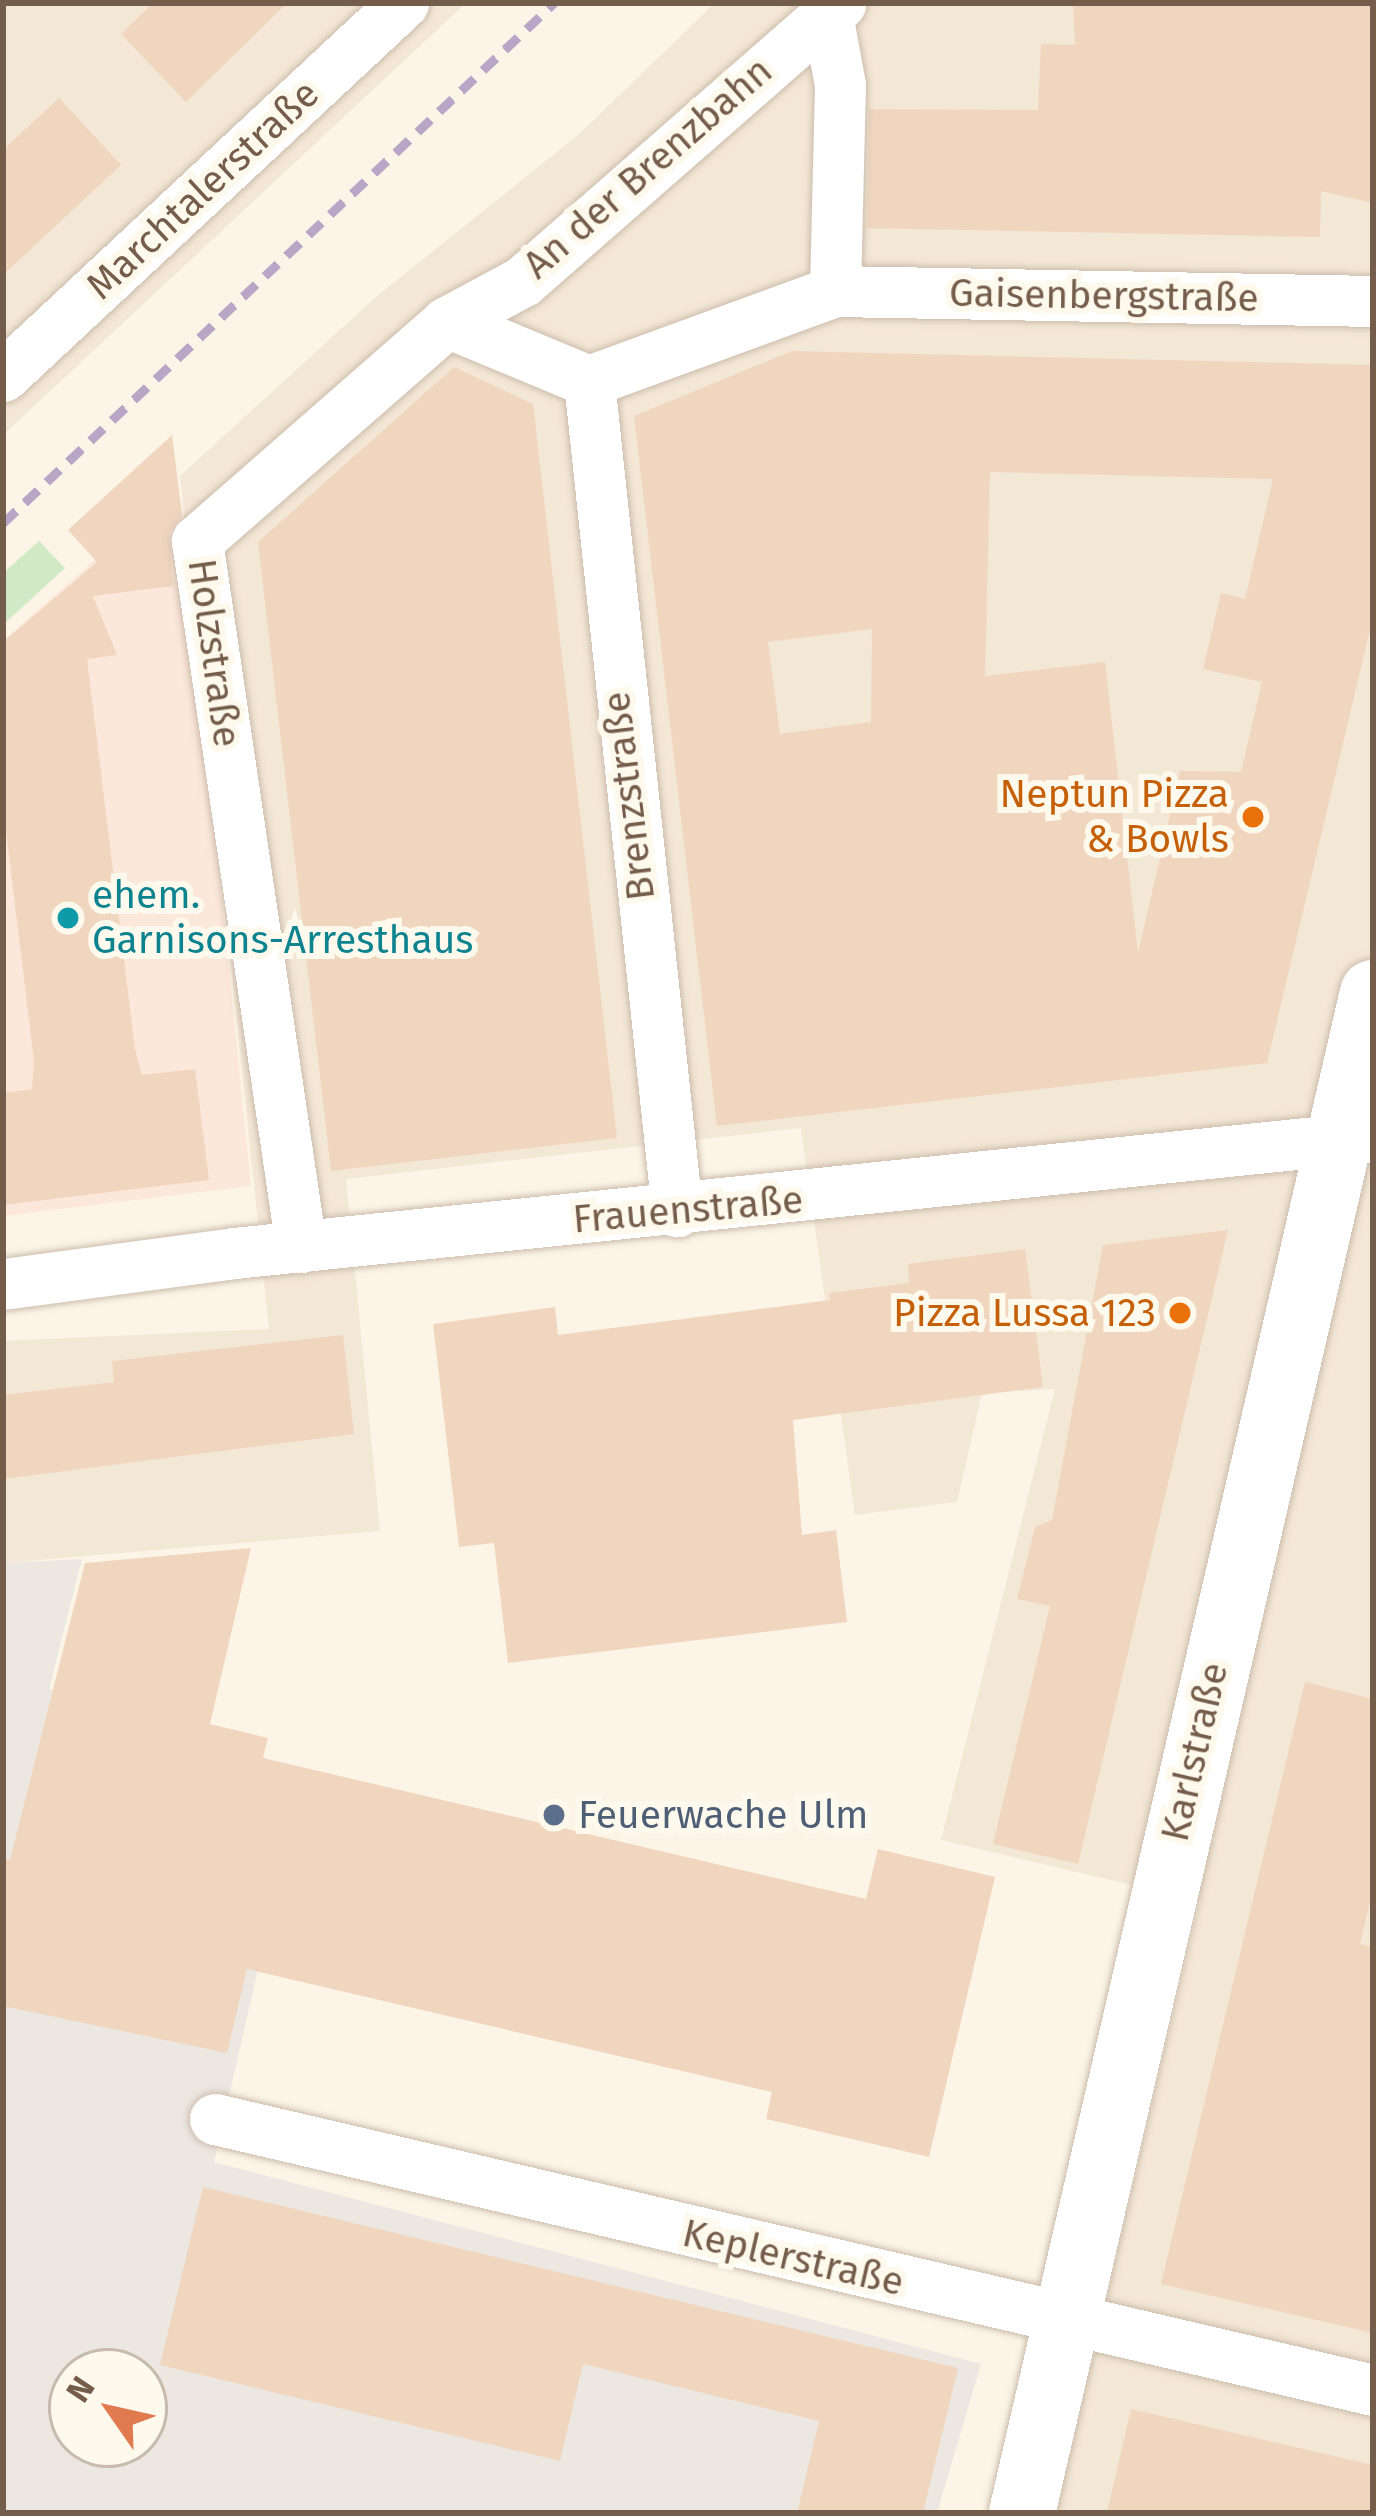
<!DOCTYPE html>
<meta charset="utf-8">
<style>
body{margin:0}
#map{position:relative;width:1376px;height:2516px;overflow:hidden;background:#fcf5e7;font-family:"Fira Sans",sans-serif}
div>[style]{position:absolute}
.residential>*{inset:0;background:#f3e7d6}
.commercial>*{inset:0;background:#fce7db}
.industrial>*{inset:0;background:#ece7e0}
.green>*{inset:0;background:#d2e9c6}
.building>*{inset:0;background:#f0d6bf}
.roads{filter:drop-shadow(0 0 3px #cdbdad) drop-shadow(0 0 3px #cdbdad)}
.street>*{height:51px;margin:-25.5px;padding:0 25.5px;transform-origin:25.5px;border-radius:25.5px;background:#fff}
.secondary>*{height:66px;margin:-33px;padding:0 33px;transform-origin:33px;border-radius:33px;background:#fff}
.rail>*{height:9px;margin-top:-4.5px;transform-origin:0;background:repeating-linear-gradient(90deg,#b9a5c6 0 18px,transparent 0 30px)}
.dots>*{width:33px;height:33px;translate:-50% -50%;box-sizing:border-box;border:6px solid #fef9ed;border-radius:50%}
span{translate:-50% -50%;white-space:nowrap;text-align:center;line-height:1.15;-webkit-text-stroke:12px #fef9ed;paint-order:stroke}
.street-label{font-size:39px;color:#755d4c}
.food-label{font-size:39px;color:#c56008}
.right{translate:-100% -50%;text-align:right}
.culture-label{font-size:39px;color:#0d838f}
.left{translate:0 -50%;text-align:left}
.service-label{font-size:39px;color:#4e5e75}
.frame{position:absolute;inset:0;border:6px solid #755d4c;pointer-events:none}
.north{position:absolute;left:48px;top:2348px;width:120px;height:120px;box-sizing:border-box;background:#fef9ed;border:3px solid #c7bbad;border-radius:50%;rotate:304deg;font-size:33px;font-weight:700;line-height:48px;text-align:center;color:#755d4c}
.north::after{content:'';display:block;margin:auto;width:42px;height:54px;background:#e27a50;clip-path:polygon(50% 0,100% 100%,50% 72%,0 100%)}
</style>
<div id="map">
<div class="residential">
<div style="clip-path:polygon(3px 3px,466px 3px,3px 435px)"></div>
<div style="clip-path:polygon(715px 3px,1373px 3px,1373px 2513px,1056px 2513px,1200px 1901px,941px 1840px,1055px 1389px,982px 1393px,957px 1502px,855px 1515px,801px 1128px,346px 1179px,380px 1531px,3px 1563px,3px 1341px,269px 1329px,180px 476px,377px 296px,578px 135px)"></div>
</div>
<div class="commercial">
<div style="clip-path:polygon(181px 501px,251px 1186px,3px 1216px,3px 641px,155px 506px)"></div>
</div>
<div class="industrial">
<div style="clip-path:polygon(evenodd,82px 1559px,49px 1689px,141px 1711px,276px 1890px,214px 2162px,981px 2364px,937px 2513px,3px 2513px,3px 1563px,82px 1559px,72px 2372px,144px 2372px,144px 2444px,72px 2444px,72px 2372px)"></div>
</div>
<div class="green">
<div style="clip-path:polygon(39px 541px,65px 568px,3px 625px,3px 573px)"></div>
</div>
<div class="building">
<div style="clip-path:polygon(153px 3px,287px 3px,186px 102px,121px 34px)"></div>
<div style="clip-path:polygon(1073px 3px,1373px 3px,1373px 203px,1321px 191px,1320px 237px,867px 228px,869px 109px,1038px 110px,1041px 44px,1075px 45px)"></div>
<div style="clip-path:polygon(59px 98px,121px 165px,3px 275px,3px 150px)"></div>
<div style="clip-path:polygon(evenodd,792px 351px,1373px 365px,1373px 617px,1267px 1063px,717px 1126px,634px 416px,792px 351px,990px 472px,1273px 479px,1245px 599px,1221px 593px,1203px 669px,1262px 682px,1241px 772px,1180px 771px,1138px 953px,1105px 662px,985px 676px,990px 472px,792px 351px,872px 629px,871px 722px,780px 734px,768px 642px,872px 629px)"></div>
<div style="clip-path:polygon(454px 367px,533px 404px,617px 1138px,331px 1171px,258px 542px)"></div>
<div style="clip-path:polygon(172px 435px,182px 514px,169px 532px,173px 586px,93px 596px,117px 655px,87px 659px,135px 1049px,142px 1075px,195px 1069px,209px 1180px,3px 1205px,3px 1093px,32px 1089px,34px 1061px,3px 806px,3px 642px,97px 562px,68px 530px)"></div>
<div style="clip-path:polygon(1228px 1230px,1078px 1864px,993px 1844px,1050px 1606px,1017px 1599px,1035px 1527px,1052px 1520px,1103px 1245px)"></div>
<div style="clip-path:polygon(1025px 1249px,1043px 1387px,793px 1420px,802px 1535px,836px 1530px,847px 1622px,508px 1663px,494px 1543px,459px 1547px,433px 1324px,555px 1307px,558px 1335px,830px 1300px,829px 1293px,909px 1283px,908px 1264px)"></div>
<div style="clip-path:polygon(343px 1335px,354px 1434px,3px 1479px,3px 1395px,114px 1382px,112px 1361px)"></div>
<div style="clip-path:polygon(251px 1548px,210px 1724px,268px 1738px,263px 1758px,866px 1899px,878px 1849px,995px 1877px,929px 2157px,766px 2119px,772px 2092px,247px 1969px,227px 2053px,3px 2006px,3px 1858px,10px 1860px,85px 1563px)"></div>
<div style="clip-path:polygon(1305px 1682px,1373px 1699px,1373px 1888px,1360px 1944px,1373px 1947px,1373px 2333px,1161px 2284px)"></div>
<div style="clip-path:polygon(203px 2187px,958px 2368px,923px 2513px,797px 2513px,819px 2421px,583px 2364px,560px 2461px,160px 2365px)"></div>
<div style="clip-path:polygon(1131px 2409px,1373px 2465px,1373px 2513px,1107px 2513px)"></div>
</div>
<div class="roads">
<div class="street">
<div style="left:827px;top:14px;width:72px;rotate:79.6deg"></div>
<div style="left:840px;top:85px;width:206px;rotate:91.4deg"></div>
<div style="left:447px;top:322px;width:86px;rotate:-28.3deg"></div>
<div style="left:523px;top:281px;width:422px;rotate:-41.2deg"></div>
<div style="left:3px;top:376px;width:547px;rotate:-43deg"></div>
<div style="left:589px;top:381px;width:835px;rotate:83.95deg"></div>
<div style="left:589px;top:381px;width:262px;rotate:-20.1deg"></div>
<div style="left:835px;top:291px;width:538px;rotate:1.06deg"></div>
<div style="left:301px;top:1247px;width:714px;rotate:-98.38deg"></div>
<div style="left:197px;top:541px;width:332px;rotate:-41.2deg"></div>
<div style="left:447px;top:322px;width:154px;rotate:22.6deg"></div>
<div style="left:3px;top:1284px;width:233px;rotate:-7.6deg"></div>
<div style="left:234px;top:1253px;width:1145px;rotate:-5.86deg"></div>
<div style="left:215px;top:2119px;width:1189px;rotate:13.17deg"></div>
</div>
<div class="secondary">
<div style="left:1022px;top:2513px;width:1560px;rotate:-77deg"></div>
</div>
</div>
<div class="rail">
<div style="left:3px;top:523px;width:758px;rotate:-43.34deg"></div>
</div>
<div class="dots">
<div style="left:1253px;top:817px;background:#e8710a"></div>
<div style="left:68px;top:918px;background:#0f9aa8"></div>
<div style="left:1180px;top:1313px;background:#e8710a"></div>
<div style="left:554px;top:1815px;background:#5c6f8a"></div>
</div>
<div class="street-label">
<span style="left:648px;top:168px;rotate:-41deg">An der Brenzbahn</span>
<span style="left:203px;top:190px;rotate:-43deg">Marchtalerstraße</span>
<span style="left:1104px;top:296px;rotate:1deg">Gaisenbergstraße</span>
<span style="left:214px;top:653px;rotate:82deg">Holzstraße</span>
<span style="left:629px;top:796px;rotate:-97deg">Brenzstraße</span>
<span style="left:688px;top:1210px;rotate:-5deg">Frauenstraße</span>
<span style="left:1195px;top:1752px;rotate:-77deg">Karlstraße</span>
<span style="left:793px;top:2258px;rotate:13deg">Keplerstraße</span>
</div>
<div class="food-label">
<span class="right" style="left:1229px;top:817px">Neptun Pizza<br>&amp; Bowls</span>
<span class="right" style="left:1156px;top:1313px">Pizza Lussa 123</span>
</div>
<div class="culture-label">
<span class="left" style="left:92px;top:918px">ehem.<br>Garnisons-Arresthaus</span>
</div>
<div class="service-label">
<span class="left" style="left:578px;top:1815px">Feuerwache Ulm</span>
</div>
<div class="frame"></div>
<div class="north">N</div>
</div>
